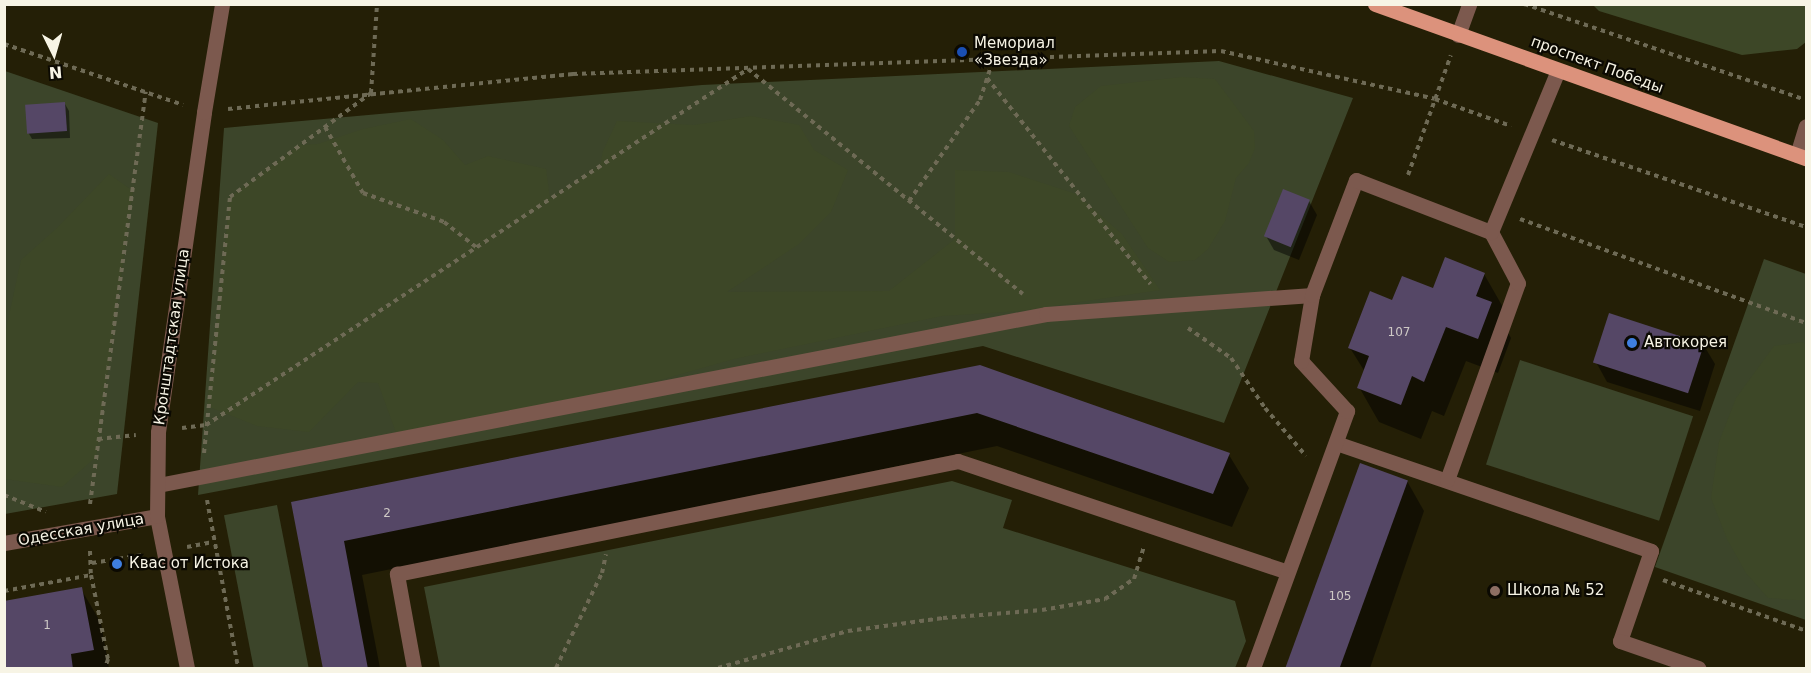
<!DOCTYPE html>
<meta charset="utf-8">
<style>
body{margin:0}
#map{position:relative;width:1811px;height:673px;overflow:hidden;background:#241f06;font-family:"DejaVu Sans",sans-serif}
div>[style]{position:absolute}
.green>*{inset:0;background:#3c452a;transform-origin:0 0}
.forest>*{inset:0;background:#3d4727}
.shadow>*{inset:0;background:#0007}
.building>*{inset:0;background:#554766;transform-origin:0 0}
.path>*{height:4px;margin-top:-2px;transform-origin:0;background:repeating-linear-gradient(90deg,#6e6a55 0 4.5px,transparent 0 9px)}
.minor>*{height:15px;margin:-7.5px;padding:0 7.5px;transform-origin:7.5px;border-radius:7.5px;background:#7c594e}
.major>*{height:15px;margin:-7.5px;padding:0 7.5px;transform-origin:7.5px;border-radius:7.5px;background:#dc927c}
.dots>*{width:16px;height:16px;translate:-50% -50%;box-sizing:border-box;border:3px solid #0b0902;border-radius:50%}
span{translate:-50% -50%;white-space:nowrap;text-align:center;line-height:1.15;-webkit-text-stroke:4.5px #0b0902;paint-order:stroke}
.number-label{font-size:12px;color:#cec9c5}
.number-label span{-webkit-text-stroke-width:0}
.poi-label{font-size:15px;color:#f7f4e5}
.left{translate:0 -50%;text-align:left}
.street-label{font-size:15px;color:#f7f4e5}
.frame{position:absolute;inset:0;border:6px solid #f7f4e5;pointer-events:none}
.north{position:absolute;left:24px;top:24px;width:60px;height:60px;-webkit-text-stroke:4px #0b0902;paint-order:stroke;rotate:175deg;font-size:16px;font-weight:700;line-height:24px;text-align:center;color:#f7f4e5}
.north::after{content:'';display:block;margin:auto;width:21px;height:27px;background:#f7f4e5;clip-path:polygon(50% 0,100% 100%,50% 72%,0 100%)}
</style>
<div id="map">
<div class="green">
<div style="clip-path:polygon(1219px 61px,1353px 98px,1224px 423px,983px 346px,198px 495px,224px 128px,702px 85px)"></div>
<div style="clip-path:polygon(5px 71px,158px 123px,117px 494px,5px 514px)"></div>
<div style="clip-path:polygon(1764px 259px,1806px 274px,1806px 620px,1655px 567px)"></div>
<div style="left:1520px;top:360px;width:182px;height:110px;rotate:18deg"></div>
<div style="clip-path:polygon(952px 481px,1012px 500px,1003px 528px,1235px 601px,1246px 641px,1235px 668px,440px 668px,424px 587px)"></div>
<div style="left:277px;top:505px;width:166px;height:54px;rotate:79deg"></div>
</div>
<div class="forest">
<div style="clip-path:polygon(1593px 5px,1806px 5px,1806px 42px,1797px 49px,1742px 55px,1599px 11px)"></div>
<div style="clip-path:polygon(1182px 77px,1215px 79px,1254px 131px,1255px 148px,1249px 163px,1236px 178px,1225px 221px,1208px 249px,1195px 260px,1169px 262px,1148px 248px,1069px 126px,1075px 107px,1101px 86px)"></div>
<div style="clip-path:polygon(751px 116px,799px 125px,814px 150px,848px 170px,831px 212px,799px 244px,727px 292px,889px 291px,955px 239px,955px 170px,1009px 172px,1076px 194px,1122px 234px,1160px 290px,1020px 311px,942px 316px,734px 359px,572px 405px,398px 438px,378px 383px,358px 382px,309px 432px,257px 426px,207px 406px,230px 197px,300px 145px,318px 144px,363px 129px,411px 119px,443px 140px,465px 165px,488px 156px,546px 169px,550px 199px,600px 166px,603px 151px,617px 121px,694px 125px)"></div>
<div style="clip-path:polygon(109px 174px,133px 191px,96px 457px,62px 487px,5px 479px,5px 334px,21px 260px,57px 228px)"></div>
<div style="clip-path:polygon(1803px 342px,1806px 345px,1806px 600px,1796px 600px,1768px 598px,1746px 573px,1727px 539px,1711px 498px,1719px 442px,1736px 398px,1774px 346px)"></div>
</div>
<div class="shadow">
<div style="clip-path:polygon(65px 104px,69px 111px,70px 138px,32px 139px,28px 132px)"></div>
<div style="clip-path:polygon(1309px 201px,1317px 215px,1299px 260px,1274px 250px,1266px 236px)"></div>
<div style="clip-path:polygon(1484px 274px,1504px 309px,1500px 319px,1511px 338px,1498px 373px,1466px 361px,1444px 416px,1432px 411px,1421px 439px,1379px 422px,1359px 387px,1365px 372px,1350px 348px,1393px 302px)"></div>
<div style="clip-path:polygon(1703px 344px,1715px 364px,1700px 411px,1607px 382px,1596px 362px)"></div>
<div style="clip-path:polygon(980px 367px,1229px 455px,1249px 488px,1232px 527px,997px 446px,362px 575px,380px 668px,324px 668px,292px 503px)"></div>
<div style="clip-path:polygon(1407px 481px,1424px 511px,1370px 668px,1290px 668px)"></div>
<div style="clip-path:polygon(81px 589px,101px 623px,109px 668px,4px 668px)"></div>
</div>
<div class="building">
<div style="left:65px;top:102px;width:29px;height:40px;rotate:86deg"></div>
<div style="left:1283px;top:189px;width:29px;height:51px;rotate:22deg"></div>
<div style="clip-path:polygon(1445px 257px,1485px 273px,1476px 296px,1492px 302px,1478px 339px,1446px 327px,1424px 382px,1412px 376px,1401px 405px,1357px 388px,1369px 356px,1348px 348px,1370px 291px,1392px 300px,1402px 276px,1433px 288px)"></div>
<div style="left:1609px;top:313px;width:100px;height:52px;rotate:18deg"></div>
<div style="clip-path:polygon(980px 365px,1230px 453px,1213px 494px,977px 413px,344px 541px,368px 669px,323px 669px,291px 502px)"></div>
<div style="left:1360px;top:463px;width:51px;height:218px;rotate:20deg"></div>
<div style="clip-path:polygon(82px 587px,94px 650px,71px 654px,73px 669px,4px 669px,4px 601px)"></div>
</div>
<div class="path">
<div style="left:1524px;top:4px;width:298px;rotate:18.8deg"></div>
<div style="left:4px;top:44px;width:189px;rotate:18.8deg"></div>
<div style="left:987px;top:78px;width:263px;rotate:51.6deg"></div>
<div style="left:228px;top:109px;width:347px;rotate:-5.8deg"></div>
<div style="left:573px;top:74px;width:648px;rotate:-2.03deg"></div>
<div style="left:1221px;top:51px;width:219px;rotate:12.6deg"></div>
<div style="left:1435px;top:99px;width:81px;rotate:19.6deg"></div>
<div style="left:325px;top:127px;width:76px;rotate:60.1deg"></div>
<div style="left:363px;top:193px;width:86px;rotate:19.7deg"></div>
<div style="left:444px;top:222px;width:41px;rotate:38deg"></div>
<div style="left:1552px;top:140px;width:268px;rotate:18.9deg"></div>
<div style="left:1408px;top:175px;width:127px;rotate:-70.3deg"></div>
<div style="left:909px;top:201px;width:123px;rotate:-54.9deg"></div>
<div style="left:980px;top:100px;width:42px;rotate:-72deg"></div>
<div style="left:1520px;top:219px;width:304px;rotate:20deg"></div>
<div style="left:1188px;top:328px;width:52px;rotate:34.9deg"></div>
<div style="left:1231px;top:358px;width:60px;rotate:55.8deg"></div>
<div style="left:1265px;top:408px;width:63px;rotate:49.5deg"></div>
<div style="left:182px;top:428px;width:24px;rotate:-7deg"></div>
<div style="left:206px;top:425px;width:648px;rotate:-33.3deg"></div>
<div style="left:748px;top:69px;width:355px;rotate:39.3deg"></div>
<div style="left:98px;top:439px;width:38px;rotate:-6deg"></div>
<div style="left:204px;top:453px;width:257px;rotate:-84.2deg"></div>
<div style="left:230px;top:197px;width:175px;rotate:-36.4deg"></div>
<div style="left:371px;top:93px;width:89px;rotate:-86.1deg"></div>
<div style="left:4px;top:495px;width:45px;rotate:22deg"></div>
<div style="left:207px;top:500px;width:171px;rotate:79.5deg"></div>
<div style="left:90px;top:504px;width:416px;rotate:-82.3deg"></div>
<div style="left:187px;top:547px;width:25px;rotate:-11deg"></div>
<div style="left:90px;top:551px;width:24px;rotate:88deg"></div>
<div style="left:91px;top:575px;width:86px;rotate:78.6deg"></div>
<div style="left:108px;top:659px;width:9px;rotate:108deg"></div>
<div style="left:92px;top:563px;width:51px;rotate:-9.1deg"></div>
<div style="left:1663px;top:580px;width:152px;rotate:19.6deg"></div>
<div style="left:4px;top:591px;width:88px;rotate:-10.4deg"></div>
<div style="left:556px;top:668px;width:106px;rotate:-64.2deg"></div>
<div style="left:602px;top:573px;width:19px;rotate:-78deg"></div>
<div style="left:718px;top:668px;width:135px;rotate:-15.9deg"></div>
<div style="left:848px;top:631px;width:96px;rotate:-7.8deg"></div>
<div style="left:943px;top:618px;width:99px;rotate:-4.6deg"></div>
<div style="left:1042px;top:610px;width:64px;rotate:-9.9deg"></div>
<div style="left:1105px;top:599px;width:35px;rotate:-35deg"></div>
<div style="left:1134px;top:579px;width:34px;rotate:-73deg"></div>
</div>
<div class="minor">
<div style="left:1458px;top:35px;width:33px;rotate:-70deg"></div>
<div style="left:1797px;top:155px;width:30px;rotate:-73deg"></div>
<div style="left:1336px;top:443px;width:333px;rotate:18.9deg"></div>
<div style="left:1651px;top:551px;width:95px;rotate:109deg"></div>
<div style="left:1620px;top:641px;width:83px;rotate:19.1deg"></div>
<div style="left:1447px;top:480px;width:209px;rotate:-70.2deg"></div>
<div style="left:1518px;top:283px;width:58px;rotate:-117.9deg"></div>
<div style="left:158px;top:485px;width:904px;rotate:-10.9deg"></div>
<div style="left:1046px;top:314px;width:267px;rotate:-4.1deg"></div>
<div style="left:4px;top:543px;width:155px;rotate:-10deg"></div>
<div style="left:187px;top:668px;width:155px;rotate:-101.2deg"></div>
<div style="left:157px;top:516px;width:84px;rotate:-89.3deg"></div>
<div style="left:158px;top:432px;width:323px;rotate:-81.8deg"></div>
<div style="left:204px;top:112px;width:109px;rotate:-80.5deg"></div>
<div style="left:414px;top:668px;width:96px;rotate:-100.3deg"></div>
<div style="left:397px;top:574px;width:572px;rotate:-11.39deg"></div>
<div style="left:958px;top:461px;width:347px;rotate:18.6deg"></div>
<div style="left:1253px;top:668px;width:274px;rotate:-69.9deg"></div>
<div style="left:1347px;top:411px;width:68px;rotate:-132.6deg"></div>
<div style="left:1301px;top:361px;width:67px;rotate:-80.5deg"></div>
<div style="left:1312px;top:295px;width:123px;rotate:-69.1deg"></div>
<div style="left:1356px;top:180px;width:145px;rotate:21.1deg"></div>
<div style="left:1491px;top:232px;width:175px;rotate:-67.5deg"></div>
</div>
<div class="major">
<div style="left:1375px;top:4px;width:458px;rotate:19.7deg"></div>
</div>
<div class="dots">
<div style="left:962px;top:52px;background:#1a4fb4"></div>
<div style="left:1632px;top:343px;background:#3f7fe0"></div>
<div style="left:117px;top:564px;background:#3f7fe0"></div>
<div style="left:1495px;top:591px;background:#8d6e63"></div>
</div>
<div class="number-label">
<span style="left:1399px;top:333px">107</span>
<span style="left:387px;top:514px">2</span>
<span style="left:1340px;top:597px">105</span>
<span style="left:47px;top:626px">1</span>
</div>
<div class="poi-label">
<span class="left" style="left:974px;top:52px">Мемориал<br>«Звезда»</span>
<span class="left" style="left:1644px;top:343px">Автокорея</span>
<span class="left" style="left:129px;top:564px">Квас от Истока</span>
<span class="left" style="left:1507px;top:591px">Школа № 52</span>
</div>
<div class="street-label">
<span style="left:1597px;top:65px;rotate:20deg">проспект Победы</span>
<span style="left:172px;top:337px;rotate:-82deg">Кронштадтская улица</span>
<span style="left:81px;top:530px;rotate:-10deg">Одесская улица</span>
</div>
<div class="frame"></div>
<div class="north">N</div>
</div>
